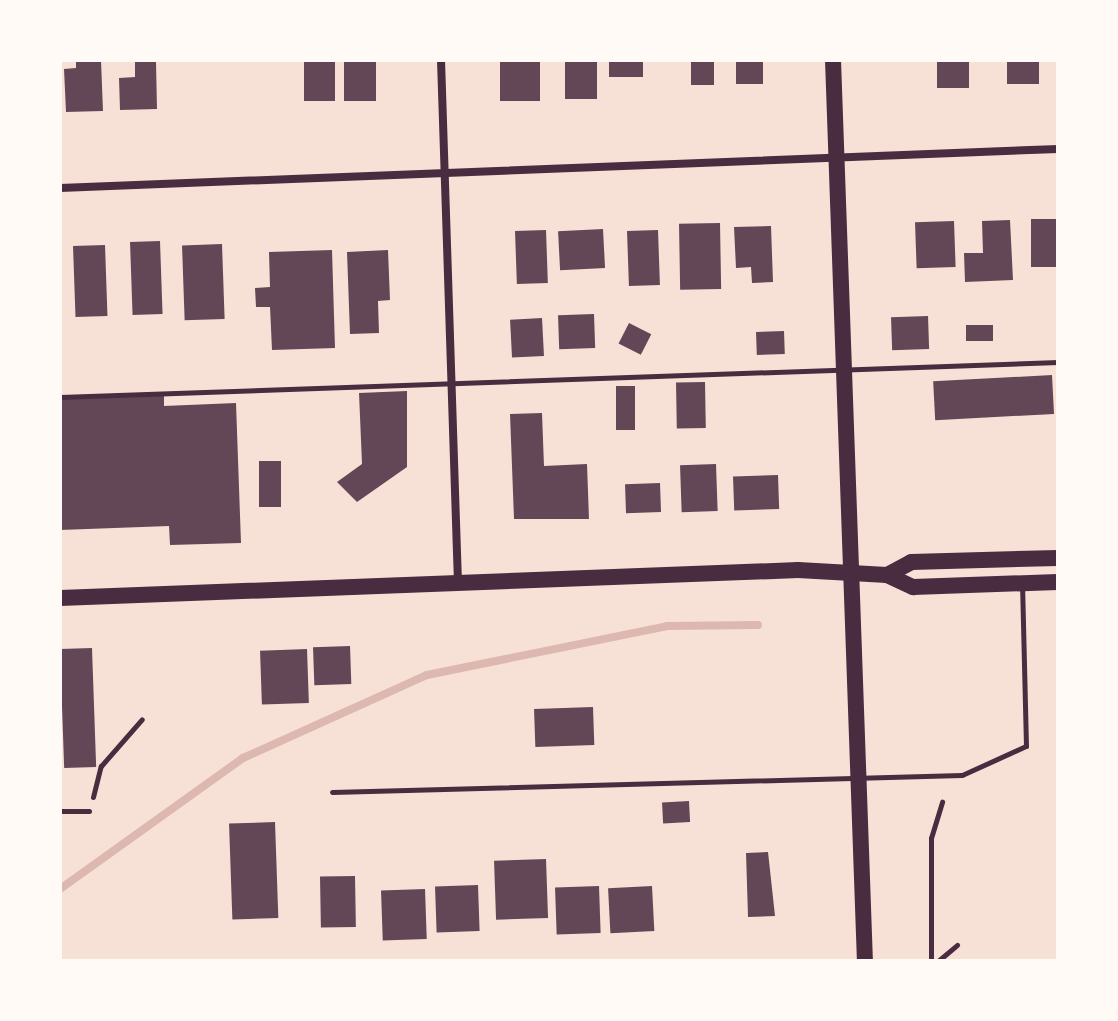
<!DOCTYPE html>
<style>
body{margin:0}
#map{position:relative;width:1118px;height:1021px;overflow:hidden;background:#f7e1d7;font-family:"Sofia Sans Condensed",sans-serif}
div>[style]{position:absolute}
.stream>*{height:8px;margin:-4px;padding:0 4px;transform-origin:4px;border-radius:4px;background:#dcb8b0}
.building>*{inset:0;background:#644757;transform-origin:0 0}
.path>*{height:5px;margin:-2.5px;padding:0 2.5px;transform-origin:2.5px;border-radius:2.5px;background:#4a2c40}
.service>*{height:5px;margin:-2.5px;padding:0 2.5px;transform-origin:2.5px;border-radius:2.5px;background:#4a2c40}
.minor>*{height:8px;margin:-4px;padding:0 4px;transform-origin:4px;border-radius:4px;background:#4a2c40}
.secondary>*{height:16px;margin:-8px;padding:0 8px;transform-origin:8px;border-radius:8px;background:#4a2c40}
span{translate:-50% -50%;white-space:nowrap;text-align:center;line-height:1.15;-webkit-text-stroke:8px #fffaf5;paint-order:stroke}
.frame{position:absolute;inset:0;border:62px solid #fffaf5;pointer-events:none}
</style>
<div id="map">
<div class="stream">
<div style="left:60px;top:889px;width:225px;rotate:-35.6deg"></div>
<div style="left:243px;top:758px;width:202px;rotate:-24.3deg"></div>
<div style="left:427px;top:675px;width:245px;rotate:-11.5deg"></div>
<div style="left:667px;top:626px;width:91px;rotate:-0.6deg"></div>
</div>
<div class="building">
<div style="clip-path:polygon(76px 60px,101px 60px,103px 111px,66px 112px,64px 69px,76px 68px)"></div>
<div style="left:304px;top:60px;width:31px;height:41px"></div>
<div style="left:344px;top:60px;width:32px;height:41px"></div>
<div style="left:500px;top:60px;width:40px;height:41px"></div>
<div style="left:565px;top:60px;width:32px;height:39px"></div>
<div style="left:609px;top:60px;width:34px;height:17px"></div>
<div style="left:691px;top:60px;width:23px;height:25px"></div>
<div style="left:736px;top:60px;width:27px;height:24px"></div>
<div style="left:937px;top:60px;width:32px;height:28px"></div>
<div style="left:1007px;top:60px;width:32px;height:24px"></div>
<div style="clip-path:polygon(135px 62px,156px 62px,157px 109px,120px 110px,119px 78px,135px 77px)"></div>
<div style="left:1058px;top:219px;width:48px;height:27px;rotate:90deg"></div>
<div style="clip-path:polygon(1010px 220px,1013px 280px,965px 282px,964px 253px,983px 253px,982px 221px)"></div>
<div style="left:954px;top:221px;width:46px;height:39px;rotate:88deg"></div>
<div style="left:720px;top:223px;width:66px;height:41px;rotate:89deg"></div>
<div style="clip-path:polygon(771px 226px,773px 282px,752px 283px,751px 267px,736px 268px,734px 227px)"></div>
<div style="left:603px;top:229px;width:39px;height:45px;rotate:87deg"></div>
<div style="left:546px;top:230px;width:53px;height:31px;rotate:88deg"></div>
<div style="left:658px;top:230px;width:55px;height:31px;rotate:88deg"></div>
<div style="left:160px;top:241px;width:73px;height:30px;rotate:88deg"></div>
<div style="left:222px;top:244px;width:75px;height:40px;rotate:88deg"></div>
<div style="left:105px;top:245px;width:71px;height:32px;rotate:88deg"></div>
<div style="clip-path:polygon(332px 250px,335px 348px,272px 350px,270px 307px,256px 307px,255px 288px,270px 287px,269px 252px)"></div>
<div style="clip-path:polygon(388px 250px,390px 300px,378px 301px,379px 333px,350px 334px,347px 252px)"></div>
<div style="left:594px;top:314px;width:34px;height:36px;rotate:88deg"></div>
<div style="left:928px;top:316px;width:33px;height:37px;rotate:88deg"></div>
<div style="left:542px;top:318px;width:38px;height:32px;rotate:87deg"></div>
<div style="left:629px;top:323px;width:25px;height:23px;rotate:27deg"></div>
<div style="left:993px;top:325px;width:16px;height:27px;rotate:90deg"></div>
<div style="left:784px;top:331px;width:23px;height:28px;rotate:88deg"></div>
<div style="left:1052px;top:375px;width:39px;height:119px;rotate:87deg"></div>
<div style="left:705px;top:382px;width:46px;height:29px;rotate:89deg"></div>
<div style="left:616px;top:386px;width:19px;height:44px"></div>
<div style="clip-path:polygon(407px 391px,407px 467px,357px 502px,337px 482px,362px 464px,359px 393px)"></div>
<div style="clip-path:polygon(164px 393px,164px 406px,236px 403px,241px 543px,170px 545px,169px 526px,60px 530px,60px 397px)"></div>
<div style="clip-path:polygon(542px 413px,544px 466px,587px 464px,589px 519px,514px 519px,510px 414px)"></div>
<div style="left:259px;top:461px;width:22px;height:46px"></div>
<div style="left:716px;top:464px;width:47px;height:36px;rotate:88deg"></div>
<div style="left:778px;top:475px;width:34px;height:45px;rotate:88deg"></div>
<div style="left:660px;top:483px;width:29px;height:35px;rotate:88deg"></div>
<div style="left:350px;top:646px;width:38px;height:37px;rotate:88deg"></div>
<div style="left:92px;top:648px;width:119px;height:32px;rotate:88deg"></div>
<div style="left:307px;top:649px;width:54px;height:47px;rotate:88deg"></div>
<div style="left:593px;top:707px;width:38px;height:59px;rotate:88deg"></div>
<div style="left:689px;top:801px;width:21px;height:27px;rotate:87deg"></div>
<div style="left:275px;top:822px;width:96px;height:46px;rotate:88deg"></div>
<div style="clip-path:polygon(768px 852px,775px 916px,748px 917px,746px 853px)"></div>
<div style="left:546px;top:859px;width:59px;height:52px;rotate:88deg"></div>
<div style="left:355px;top:876px;width:51px;height:35px;rotate:89deg"></div>
<div style="left:478px;top:885px;width:46px;height:43px;rotate:88deg"></div>
<div style="left:599px;top:886px;width:47px;height:44px;rotate:88deg"></div>
<div style="left:652px;top:886px;width:45px;height:44px;rotate:87deg"></div>
<div style="left:425px;top:889px;width:50px;height:44px;rotate:88deg"></div>
</div>
<div class="path">
<div style="left:93px;top:797px;width:32px;rotate:-76deg"></div>
<div style="left:101px;top:766px;width:62px;rotate:-48.9deg"></div>
<div style="left:931px;top:961px;width:123px;rotate:-90deg"></div>
<div style="left:931px;top:838px;width:38px;rotate:-73deg"></div>
<div style="left:938px;top:961px;width:25px;rotate:-40deg"></div>
</div>
<div class="service">
<div style="left:60px;top:397px;width:999px;rotate:-2.01deg"></div>
<div style="left:332px;top:792px;width:630px;rotate:-1.55deg"></div>
<div style="left:962px;top:775px;width:70px;rotate:-24.4deg"></div>
<div style="left:1026px;top:746px;width:159px;rotate:-91.4deg"></div>
<div style="left:60px;top:811px;width:29px"></div>
</div>
<div class="minor">
<div style="left:441px;top:60px;width:523px;rotate:88.14deg"></div>
<div style="left:60px;top:188px;width:999px;rotate:-2.24deg"></div>
</div>
<div class="secondary">
<div style="left:833px;top:60px;width:902px;rotate:87.97deg"></div>
<div style="left:887px;top:575px;width:27px;rotate:-28deg"></div>
<div style="left:911px;top:562px;width:147px;rotate:-1.6deg"></div>
<div style="left:60px;top:598px;width:739px;rotate:-2.17deg"></div>
<div style="left:798px;top:570px;width:89px;rotate:3.2deg"></div>
<div style="left:887px;top:575px;width:29px;rotate:25deg"></div>
<div style="left:913px;top:587px;width:145px;rotate:-2deg"></div>
</div>
<div class="frame"></div>
</div>
